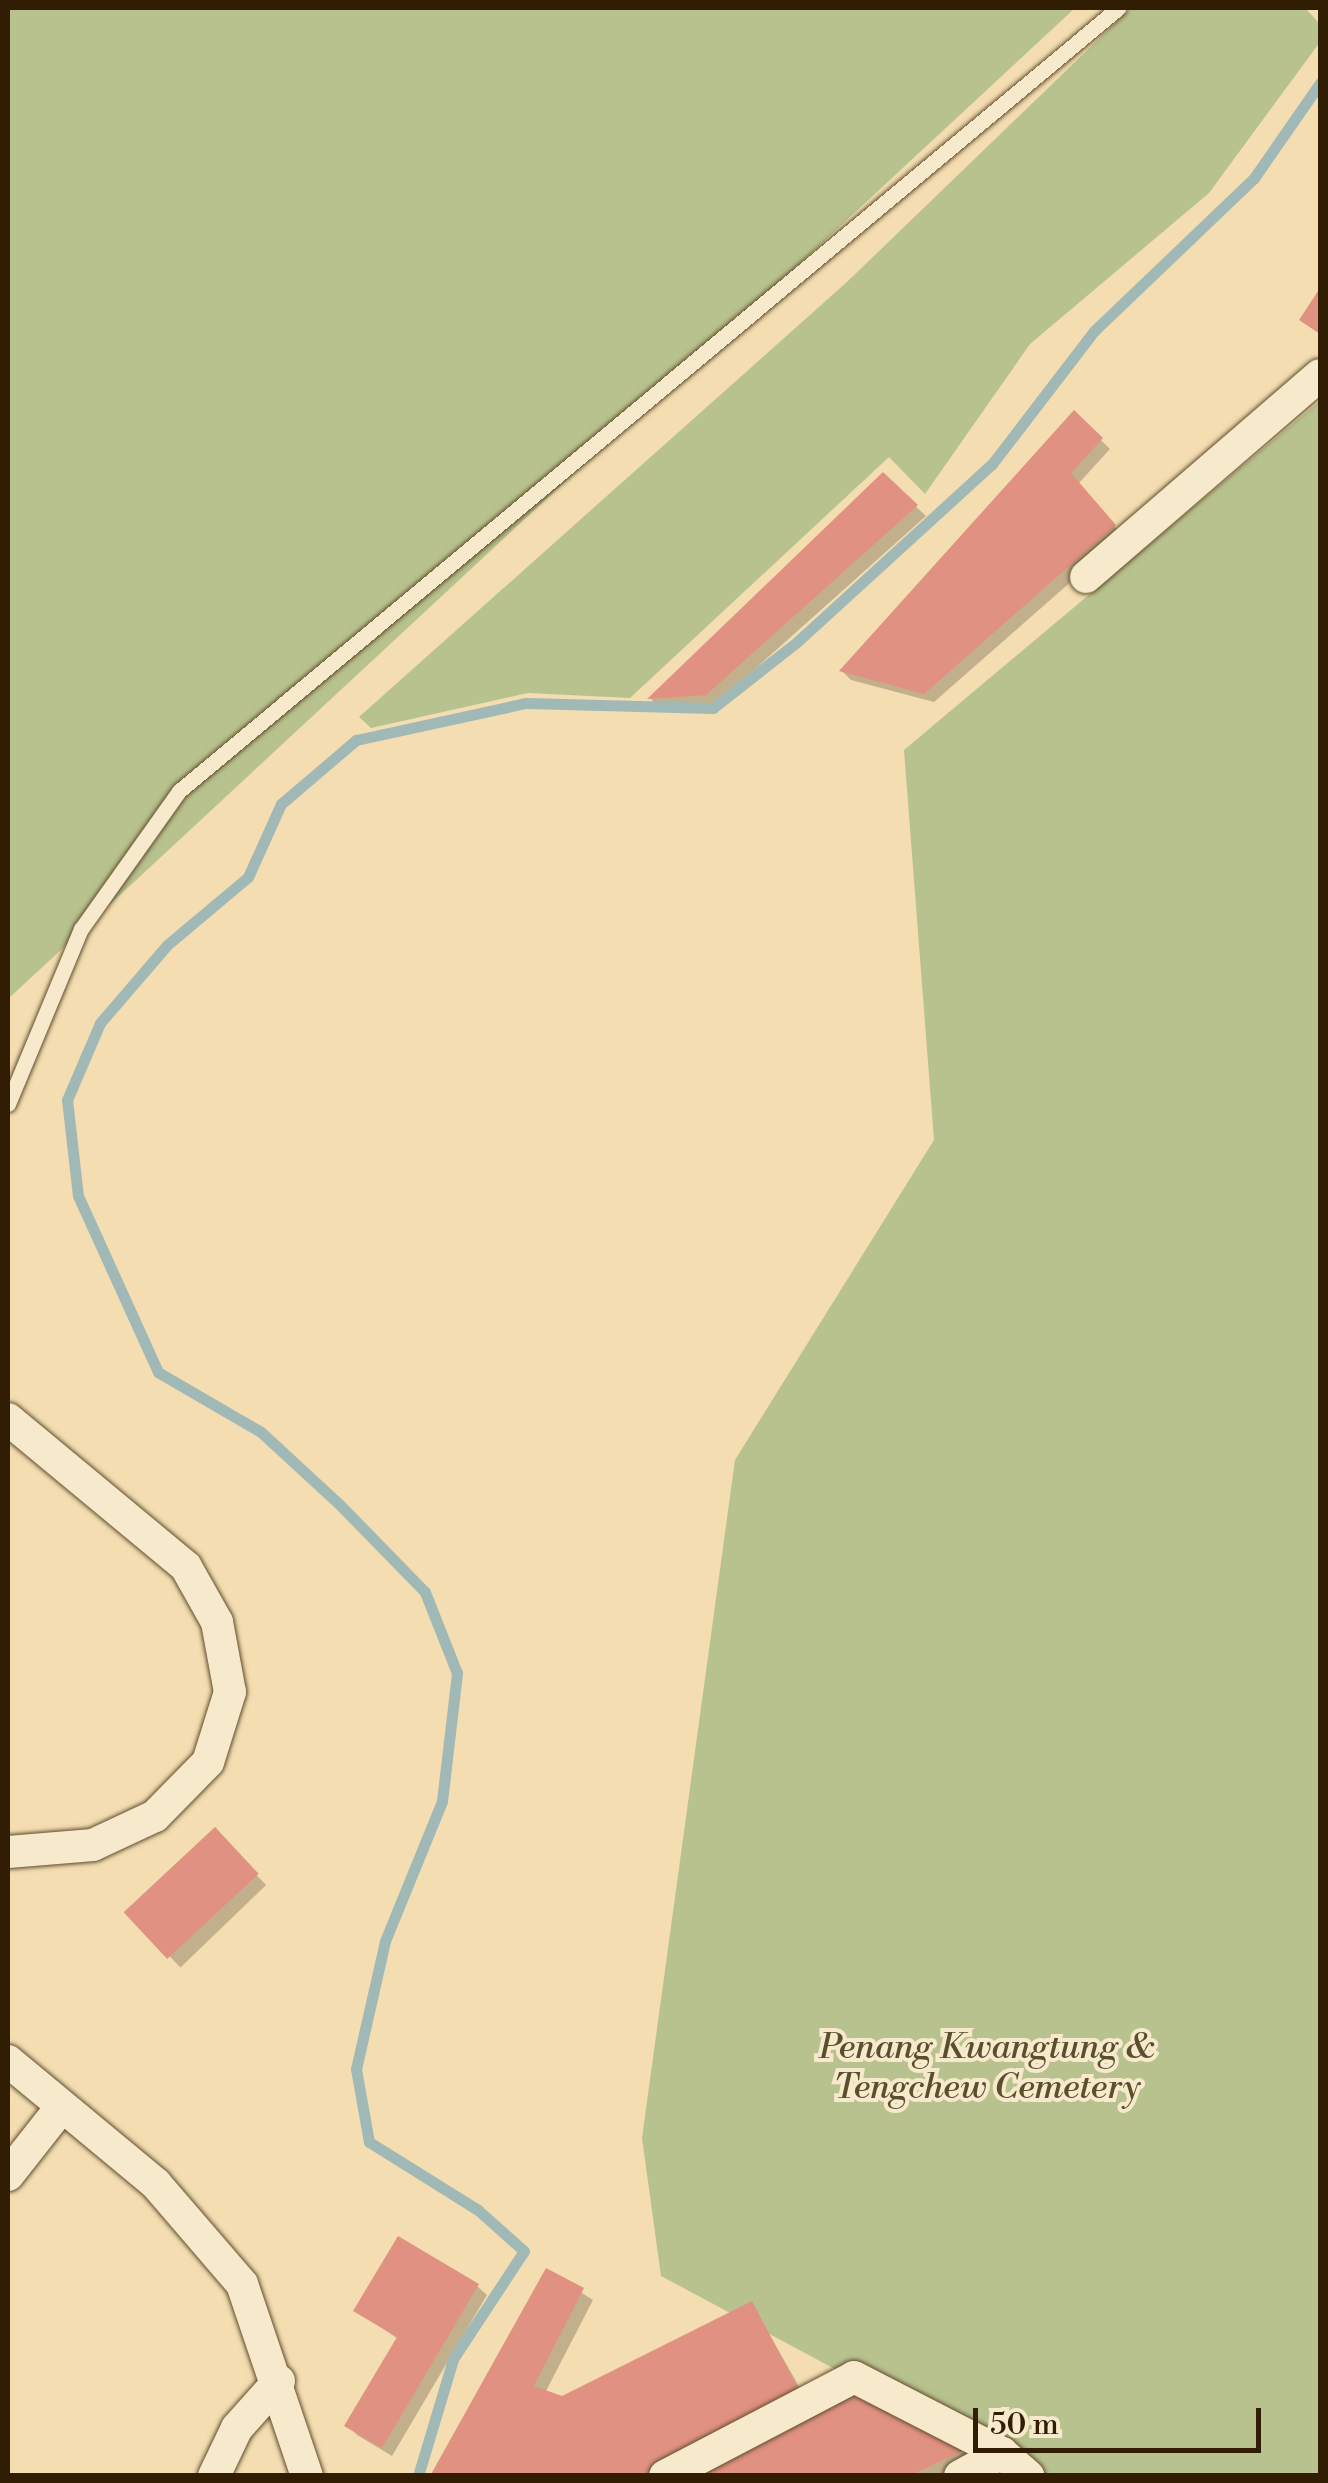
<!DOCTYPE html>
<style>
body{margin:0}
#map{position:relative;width:1328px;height:2483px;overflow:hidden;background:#f3ddb1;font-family:"Libre Bodoni",serif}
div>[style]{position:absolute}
.green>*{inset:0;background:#b8c28e}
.shadow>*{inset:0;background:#0003;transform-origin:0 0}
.stream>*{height:11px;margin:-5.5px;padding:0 5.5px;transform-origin:5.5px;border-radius:5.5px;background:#a0b9b6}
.building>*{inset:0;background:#e19181;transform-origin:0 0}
.roads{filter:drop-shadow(0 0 2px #614d2e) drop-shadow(0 0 2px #614d2e)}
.service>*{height:15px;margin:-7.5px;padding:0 7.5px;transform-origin:7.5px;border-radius:7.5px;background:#f7e9cc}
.minor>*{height:32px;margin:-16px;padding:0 16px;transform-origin:16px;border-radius:16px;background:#f7e9cc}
span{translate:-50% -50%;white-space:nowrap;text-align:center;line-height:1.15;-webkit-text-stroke:8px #f7e9cc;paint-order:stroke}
.park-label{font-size:35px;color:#594f2d;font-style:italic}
.frame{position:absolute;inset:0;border:10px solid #301d03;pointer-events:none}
.scale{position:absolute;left:973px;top:2408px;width:288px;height:45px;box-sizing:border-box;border:5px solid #301d03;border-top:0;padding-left:12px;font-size:30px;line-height:35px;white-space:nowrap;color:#301d03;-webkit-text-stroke:8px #f7e9cc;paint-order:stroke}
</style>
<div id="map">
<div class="green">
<div style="clip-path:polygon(8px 8px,1075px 8px,8px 999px)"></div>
<div style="clip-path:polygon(1131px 8px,1305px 8px,1320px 24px,1320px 42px,1209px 193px,1030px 344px,925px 494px,889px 457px,630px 698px,528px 693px,371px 728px,359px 717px,848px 281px)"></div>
<div style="clip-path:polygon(1320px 401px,1320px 2475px,1033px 2475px,661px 2276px,642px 2138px,735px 1460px,934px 1140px,904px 750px)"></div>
</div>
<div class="shadow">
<div style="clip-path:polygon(1074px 414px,1110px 449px,1078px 484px,1123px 536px,934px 702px,851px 680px,842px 671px)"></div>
<div style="clip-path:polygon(883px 476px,926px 516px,716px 704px,659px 708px,651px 699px)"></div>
<div style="left:214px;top:1831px;width:75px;height:119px;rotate:46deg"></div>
<div style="clip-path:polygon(547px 2271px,593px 2300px,545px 2393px,562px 2399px,752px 2304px,808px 2402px,661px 2476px,433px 2476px)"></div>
<div style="clip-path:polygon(477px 2286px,487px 2295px,392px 2456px,357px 2435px,347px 2425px,398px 2339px,356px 2310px)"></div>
<div style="clip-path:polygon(853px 2392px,974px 2460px,939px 2476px,694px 2476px)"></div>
</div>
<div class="stream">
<div style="left:418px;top:2476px;width:122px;rotate:-73.3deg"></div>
<div style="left:453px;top:2359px;width:129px;rotate:-56.7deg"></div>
<div style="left:524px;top:2251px;width:62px;rotate:-138.3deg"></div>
<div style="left:478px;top:2210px;width:128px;rotate:-148deg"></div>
<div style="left:369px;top:2142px;width:74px;rotate:-100.1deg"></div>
<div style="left:356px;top:2069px;width:131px;rotate:-77.2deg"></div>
<div style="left:385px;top:1941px;width:151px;rotate:-67.8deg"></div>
<div style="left:442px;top:1801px;width:129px;rotate:-83.3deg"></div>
<div style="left:457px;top:1673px;width:87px;rotate:-111.6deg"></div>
<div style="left:425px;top:1592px;width:123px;rotate:-134.3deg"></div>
<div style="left:339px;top:1504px;width:106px;rotate:-137.3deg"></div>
<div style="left:261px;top:1432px;width:119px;rotate:-149.8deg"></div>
<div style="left:158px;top:1372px;width:193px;rotate:-114.4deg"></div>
<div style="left:78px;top:1196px;width:97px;rotate:-96.5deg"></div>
<div style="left:67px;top:1100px;width:84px;rotate:-66.8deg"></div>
<div style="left:100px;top:1023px;width:103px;rotate:-49.3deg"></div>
<div style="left:167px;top:945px;width:106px;rotate:-40deg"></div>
<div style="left:248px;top:877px;width:80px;rotate:-65.7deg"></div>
<div style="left:281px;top:804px;width:99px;rotate:-40.5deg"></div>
<div style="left:356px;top:740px;width:174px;rotate:-12.3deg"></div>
<div style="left:526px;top:703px;width:187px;rotate:1.5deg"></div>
<div style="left:713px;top:708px;width:108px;rotate:-38.2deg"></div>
<div style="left:798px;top:641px;width:263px;rotate:-42.4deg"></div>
<div style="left:992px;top:464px;width:168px;rotate:-52.5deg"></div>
<div style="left:1094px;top:331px;width:221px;rotate:-43.7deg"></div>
<div style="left:1254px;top:178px;width:116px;rotate:-55.2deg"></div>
</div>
<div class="building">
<div style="clip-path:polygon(1320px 288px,1320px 334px,1299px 320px)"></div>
<div style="clip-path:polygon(1074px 410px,1103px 438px,1071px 473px,1116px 525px,924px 694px,839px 671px)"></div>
<div style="clip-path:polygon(883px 472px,918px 505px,706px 695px,647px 699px)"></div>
<div style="left:215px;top:1827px;width:64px;height:125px;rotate:47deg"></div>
<div style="clip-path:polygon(398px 2236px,479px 2284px,382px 2448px,344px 2426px,397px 2337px,353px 2311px)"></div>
<div style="clip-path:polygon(546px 2268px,584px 2288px,534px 2386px,562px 2396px,752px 2301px,800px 2392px,641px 2476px,430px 2476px)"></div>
<div style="clip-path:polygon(853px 2389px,967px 2449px,909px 2476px,688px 2476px)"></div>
</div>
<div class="roads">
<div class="service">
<div style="left:8px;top:1104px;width:190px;rotate:-67.4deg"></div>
<div style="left:81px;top:929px;width:169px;rotate:-54.6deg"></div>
<div style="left:179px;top:791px;width:1223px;rotate:-39.82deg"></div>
</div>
<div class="minor">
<div style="left:1086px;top:577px;width:309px;rotate:-40.8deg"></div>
<div style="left:8px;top:1419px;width:231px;rotate:39.7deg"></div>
<div style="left:186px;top:1567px;width:63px;rotate:60.6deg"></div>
<div style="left:217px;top:1622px;width:71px;rotate:79.5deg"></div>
<div style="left:230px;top:1692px;width:73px;rotate:107.4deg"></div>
<div style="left:208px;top:1762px;width:76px;rotate:134.5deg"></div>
<div style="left:155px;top:1816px;width:68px;rotate:154.9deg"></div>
<div style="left:93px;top:1845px;width:85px;rotate:175.3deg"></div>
<div style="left:8px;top:2061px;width:192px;rotate:39.7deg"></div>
<div style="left:156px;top:2184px;width:132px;rotate:49.3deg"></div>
<div style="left:242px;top:2284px;width:203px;rotate:71.3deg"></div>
<div style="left:8px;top:2175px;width:84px;rotate:-51.8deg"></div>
<div style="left:214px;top:2476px;width:53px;rotate:-64.4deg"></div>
<div style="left:237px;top:2428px;width:63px;rotate:-48.2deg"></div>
<div style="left:665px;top:2476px;width:213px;rotate:-27.6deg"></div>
<div style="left:854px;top:2377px;width:166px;rotate:27.2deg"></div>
<div style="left:1002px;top:2453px;width:35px;rotate:41deg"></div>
<div style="left:960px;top:2476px;width:48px;rotate:-28.7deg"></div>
</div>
</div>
<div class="park-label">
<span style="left:987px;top:2068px">Penang Kwangtung &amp;<br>Tengchew Cemetery</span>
</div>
<div class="frame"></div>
<div class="scale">50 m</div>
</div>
